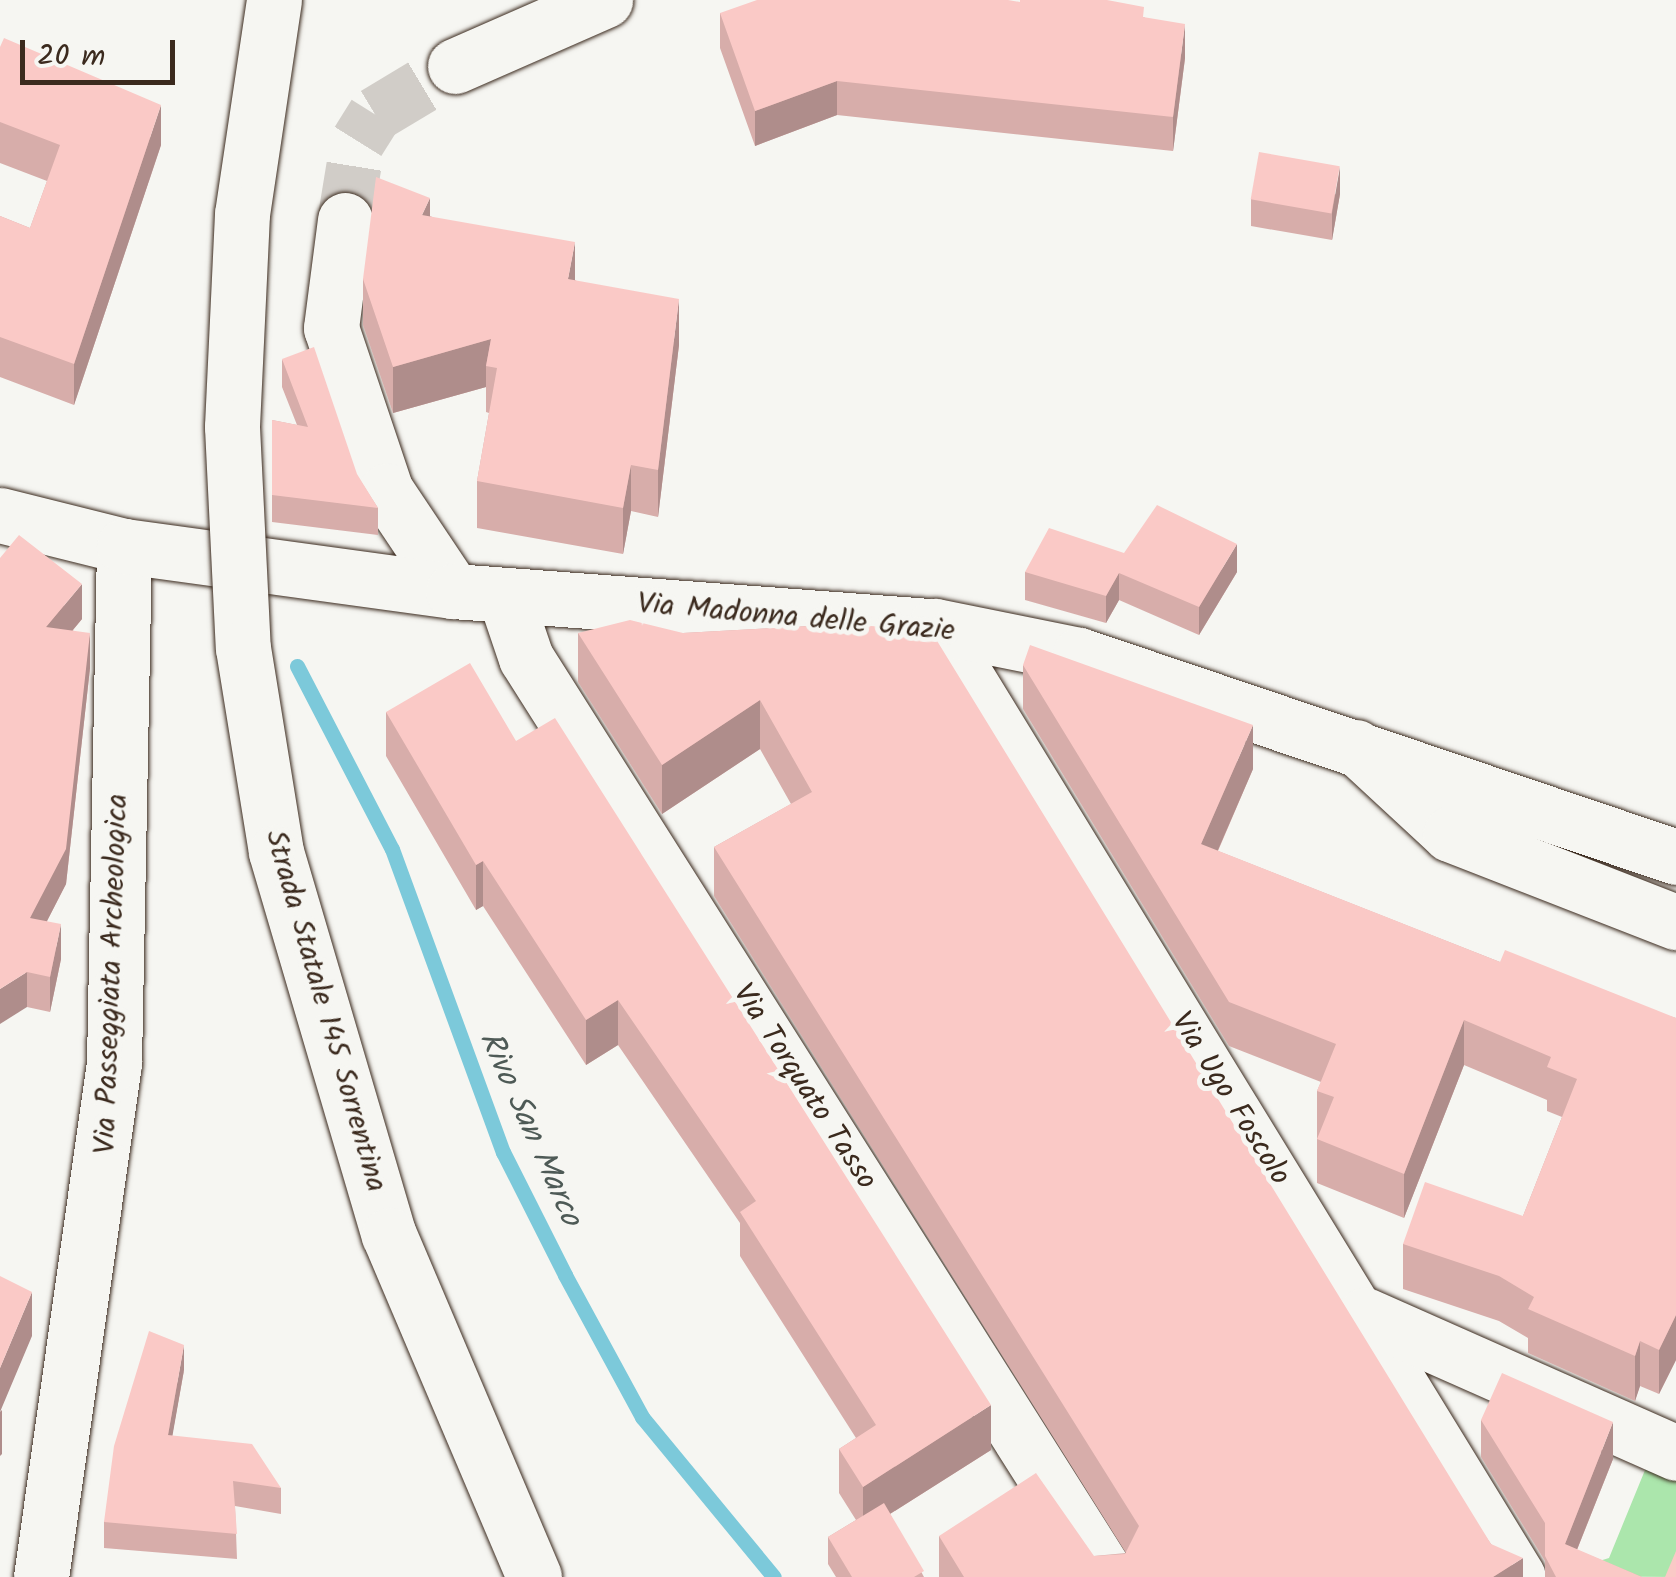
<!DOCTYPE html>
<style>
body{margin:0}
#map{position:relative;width:1676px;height:1577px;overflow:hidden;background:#f6f6f2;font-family:Kalam,sans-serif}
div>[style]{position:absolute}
.green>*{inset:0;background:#abe6ac}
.stream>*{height:15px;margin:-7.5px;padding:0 7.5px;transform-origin:7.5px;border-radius:7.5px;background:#7cc9da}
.minor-tunnel>*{height:55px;margin-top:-27.5px;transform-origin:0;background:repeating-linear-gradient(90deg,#d1cdc8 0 55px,transparent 0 83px)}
.roads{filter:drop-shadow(0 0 2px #3b2a1e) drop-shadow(0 0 2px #3b2a1e)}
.minor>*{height:55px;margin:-27.5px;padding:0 27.5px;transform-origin:27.5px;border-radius:27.5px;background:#f6f6f2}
.tertiary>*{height:55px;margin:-27.5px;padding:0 27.5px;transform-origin:27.5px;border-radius:27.5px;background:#f6f6f2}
.secondary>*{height:55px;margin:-27.5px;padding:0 27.5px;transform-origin:27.5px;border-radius:27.5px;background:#f6f6f2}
.bridges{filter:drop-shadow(0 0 2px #3b2a1e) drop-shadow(0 0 2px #3b2a1e)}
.trunk-bridge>*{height:55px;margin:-27.5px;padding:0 27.5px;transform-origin:27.5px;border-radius:27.5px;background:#f6f6f2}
.wall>*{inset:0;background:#d7adaa}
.shaded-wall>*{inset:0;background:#af8d8b}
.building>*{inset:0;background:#fac9c6;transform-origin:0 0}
span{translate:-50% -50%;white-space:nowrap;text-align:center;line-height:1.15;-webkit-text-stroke:10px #f6f6f2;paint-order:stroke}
.street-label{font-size:30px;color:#3b2a1e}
.water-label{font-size:32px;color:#4e5a56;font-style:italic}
.scale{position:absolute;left:20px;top:40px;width:155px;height:45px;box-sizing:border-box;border:5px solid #3b2a1e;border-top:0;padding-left:12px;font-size:30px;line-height:35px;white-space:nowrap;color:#3b2a1e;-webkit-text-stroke:8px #f6f6f2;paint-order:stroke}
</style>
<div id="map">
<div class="green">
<div style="clip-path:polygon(1652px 1453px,1676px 1463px,1676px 1577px,1550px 1576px,1609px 1558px)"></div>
</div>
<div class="stream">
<div style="left:297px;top:666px;width:206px;rotate:62.6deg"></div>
<div style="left:392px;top:849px;width:323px;rotate:69.9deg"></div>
<div style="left:503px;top:1152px;width:138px;rotate:63.2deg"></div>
<div style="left:565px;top:1275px;width:162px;rotate:61.5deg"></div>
<div style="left:642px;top:1417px;width:207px;rotate:50.5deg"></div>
</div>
<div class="minor-tunnel">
<div style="left:345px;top:220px;width:80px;rotate:-80.7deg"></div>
<div style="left:358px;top:141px;width:32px;rotate:-58deg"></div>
<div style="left:375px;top:114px;width:93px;rotate:-31deg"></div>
</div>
<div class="roads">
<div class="minor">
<div style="left:455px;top:66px;width:164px;rotate:-23.7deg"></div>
<div style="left:345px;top:220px;width:109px;rotate:97.4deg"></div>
<div style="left:331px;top:328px;width:172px;rotate:71.4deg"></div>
<div style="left:386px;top:491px;width:120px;rotate:56.2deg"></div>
<div style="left:505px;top:596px;width:65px;rotate:71.3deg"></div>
<div style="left:526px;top:658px;width:1088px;rotate:57.65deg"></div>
<div style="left:935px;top:626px;width:1115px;rotate:58.49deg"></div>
<div style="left:1356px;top:747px;width:128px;rotate:42.8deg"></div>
<div style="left:1450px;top:834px;width:243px;rotate:21.3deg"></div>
<div style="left:1365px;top:1315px;width:340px;rotate:23.9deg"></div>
</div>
<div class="tertiary">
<div style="left:41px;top:1577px;width:519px;rotate:-81.92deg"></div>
<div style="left:114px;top:1063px;width:517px;rotate:-88.89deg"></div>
</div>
<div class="secondary">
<div style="left:0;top:515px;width:128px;rotate:14deg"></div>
<div style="left:124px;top:546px;width:332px;rotate:7.8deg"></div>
<div style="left:453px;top:591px;width:483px;rotate:4.2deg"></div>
<div style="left:935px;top:626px;width:147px;rotate:11.4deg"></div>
<div style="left:1079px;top:655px;width:630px;rotate:18.69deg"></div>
</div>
</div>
<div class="bridges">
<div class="trunk-bridge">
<div style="left:274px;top:0;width:216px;rotate:98.5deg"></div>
<div style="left:242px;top:214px;width:213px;rotate:92.7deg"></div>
<div style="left:232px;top:427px;width:221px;rotate:87.2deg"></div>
<div style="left:243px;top:648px;width:207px;rotate:80.8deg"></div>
<div style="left:276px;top:852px;width:399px;rotate:73.6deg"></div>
<div style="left:389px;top:1235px;width:371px;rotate:67deg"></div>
</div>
</div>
<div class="wall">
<div style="clip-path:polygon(720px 13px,1144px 17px,1185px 58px,1173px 151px,837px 115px,755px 146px,720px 48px)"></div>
<div style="clip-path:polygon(0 47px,161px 145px,74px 405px,0 377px,0 216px,30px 228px,47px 181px,0 163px)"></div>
<div style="clip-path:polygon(1340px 194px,1332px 240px,1251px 226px,1251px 199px)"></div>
<div style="clip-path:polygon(430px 216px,575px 280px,679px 345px,658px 517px,631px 511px,623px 554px,477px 528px,477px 481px,489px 413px,486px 412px,486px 387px,393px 413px,363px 325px,363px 279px)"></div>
<div style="clip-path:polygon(282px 359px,378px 508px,378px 535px,272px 522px,272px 420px,297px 425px,282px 387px)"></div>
<div style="clip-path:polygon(1124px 553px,1237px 572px,1199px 635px,1119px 600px,1106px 623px,1025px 600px,1025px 572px)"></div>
<div style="clip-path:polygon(0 558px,82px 619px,73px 630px,90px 668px,66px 884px,47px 921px,61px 959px,50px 1012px,27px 1007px)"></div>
<div style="clip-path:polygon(846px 624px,1491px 1544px,1523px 1577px,939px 1577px,939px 1536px,1094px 1556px,1126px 1553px,714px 896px,714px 847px,791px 804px,760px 749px,662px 814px,578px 682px,578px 633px,683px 633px)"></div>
<div style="clip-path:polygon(1023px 665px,1253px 769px,1218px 851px,1500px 962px,1676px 1018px,1676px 1360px,1659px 1394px,1640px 1386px,1635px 1401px,1528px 1353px,1528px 1338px,1499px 1321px,1403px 1289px,1403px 1244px,1523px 1216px,1562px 1117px,1547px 1111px,1547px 1100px,1464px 1065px,1404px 1218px,1317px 1183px,1317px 1091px,1321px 1082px,1229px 1046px,1023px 709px)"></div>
<div style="clip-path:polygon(386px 712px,516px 741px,991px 1450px,890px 1514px,924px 1577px,836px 1577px,828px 1564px,828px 1537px,856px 1520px,839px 1493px,839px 1449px,856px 1438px,740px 1256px,740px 1223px,618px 1045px,586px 1065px,483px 906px,476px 910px,386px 756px)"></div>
<div style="clip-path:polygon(184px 1370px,172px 1436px,281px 1488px,281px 1514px,235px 1506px,237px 1559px,104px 1548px,104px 1522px)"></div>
<div style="clip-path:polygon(1481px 1420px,1613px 1459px,1577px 1550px,1642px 1577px,1545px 1577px,1545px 1561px,1481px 1457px)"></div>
</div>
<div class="shaded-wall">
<div style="clip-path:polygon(1185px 24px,1185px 58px,1173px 151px,1173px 117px)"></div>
<div style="clip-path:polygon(837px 81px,837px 115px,755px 146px,755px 111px)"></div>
<div style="clip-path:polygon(161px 105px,161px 145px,74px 405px,74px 364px)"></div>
<div style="clip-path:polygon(1340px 167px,1340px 194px,1332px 240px,1332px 213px)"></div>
<div style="clip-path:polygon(430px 198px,430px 244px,422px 215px)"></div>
<div style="clip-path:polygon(575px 242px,575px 289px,568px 279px)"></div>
<div style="clip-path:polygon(679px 299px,679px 345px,658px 517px,658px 470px)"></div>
<div style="clip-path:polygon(491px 339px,486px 366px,486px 387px,393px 413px,393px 367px)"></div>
<div style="clip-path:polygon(631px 465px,631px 511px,623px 554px,623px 508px)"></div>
<div style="clip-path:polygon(1237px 544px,1237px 572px,1199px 635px,1199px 607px)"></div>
<div style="clip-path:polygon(1119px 573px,1119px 600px,1106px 623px,1106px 596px)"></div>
<div style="clip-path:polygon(82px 584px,82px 619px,46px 662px,46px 627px)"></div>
<div style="clip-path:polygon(90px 633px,90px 668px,66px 884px,30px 954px,30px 918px)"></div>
<div style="clip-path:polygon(760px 700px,760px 749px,662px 814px,662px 765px)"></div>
<div style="clip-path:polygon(1253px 725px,1253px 769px,1201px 889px,1201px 844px)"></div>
<div style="clip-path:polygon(483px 861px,483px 906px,476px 910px,476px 865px)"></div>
<div style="clip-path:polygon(61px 924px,61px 959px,50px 1012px,50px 977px)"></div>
<div style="clip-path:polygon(27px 972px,27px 1007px,0 1024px,0 989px)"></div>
<div style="clip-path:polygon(618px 1000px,618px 1045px,586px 1065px,586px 1020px)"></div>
<div style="clip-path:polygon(1464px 1020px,1464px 1065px,1404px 1218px,1404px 1174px)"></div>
<div style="clip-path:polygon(32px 1292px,32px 1336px,0 1412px,2px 1410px,2px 1454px,0 1456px,0 1368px)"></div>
<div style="clip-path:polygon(1676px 1315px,1676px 1360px,1659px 1394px,1659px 1350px)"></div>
<div style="clip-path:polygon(1640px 1341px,1640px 1386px,1635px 1401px,1635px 1356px)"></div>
<div style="clip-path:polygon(184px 1345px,184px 1370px,168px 1461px,168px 1435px)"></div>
<div style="clip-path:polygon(991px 1405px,991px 1450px,863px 1531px,863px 1487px)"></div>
<div style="clip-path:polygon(1613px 1422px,1613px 1459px,1566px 1577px,1565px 1544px)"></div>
<div style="clip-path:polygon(1523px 1558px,1523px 1577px,1493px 1577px)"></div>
</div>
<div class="building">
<div style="clip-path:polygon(757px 0,1008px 0,1020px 2px,1020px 0,1107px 0,1144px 7px,1143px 17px,1185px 24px,1173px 117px,837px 81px,755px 111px,720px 13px)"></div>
<div style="clip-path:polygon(4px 38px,161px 105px,74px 364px,0 337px,0 216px,30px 228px,60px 145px,0 122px,0 47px)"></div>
<div style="left:1259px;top:152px;width:82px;height:48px;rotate:10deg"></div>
<div style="clip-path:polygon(376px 177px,430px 198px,422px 215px,575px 242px,568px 279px,679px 299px,658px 470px,631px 465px,623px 508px,477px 481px,497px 368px,486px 366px,491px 339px,393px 367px,363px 279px)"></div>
<div style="clip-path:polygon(314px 347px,357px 474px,378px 508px,272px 495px,272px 420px,308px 427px,282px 359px)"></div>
<div style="clip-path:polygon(1157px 505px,1237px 544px,1199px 607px,1119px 573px,1106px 596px,1025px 572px,1049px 528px,1124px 553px)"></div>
<div style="clip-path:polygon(19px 535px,82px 584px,46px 627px,90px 633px,66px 849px,30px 918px,61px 924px,50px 977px,27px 972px,0 989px,0 558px)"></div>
<div style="clip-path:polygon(630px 620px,683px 633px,846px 624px,931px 631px,1491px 1544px,1523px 1558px,1493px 1577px,964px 1577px,939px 1536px,1036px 1473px,1094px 1556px,1125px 1554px,1139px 1526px,714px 847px,812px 792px,760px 700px,662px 765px,578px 633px)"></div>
<div style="clip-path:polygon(1030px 645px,1253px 725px,1201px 844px,1500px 962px,1505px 950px,1676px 1018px,1676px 1315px,1659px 1350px,1640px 1341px,1635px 1356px,1528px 1309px,1534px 1297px,1499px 1276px,1403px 1244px,1425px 1182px,1523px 1216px,1577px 1079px,1547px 1067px,1551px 1057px,1464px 1020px,1404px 1174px,1317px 1139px,1334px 1097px,1317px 1091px,1336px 1044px,1229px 1002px,1023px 665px)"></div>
<div style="clip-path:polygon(470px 663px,516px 741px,555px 718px,991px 1405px,863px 1487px,839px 1449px,876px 1425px,740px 1212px,756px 1201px,618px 1000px,586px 1020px,483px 861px,476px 865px,386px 712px)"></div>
<div style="clip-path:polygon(0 1276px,32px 1292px,0 1368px)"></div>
<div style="clip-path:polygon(149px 1331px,184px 1345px,168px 1435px,252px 1444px,281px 1488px,233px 1481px,237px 1534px,104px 1522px,114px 1446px)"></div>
<div style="clip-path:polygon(1502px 1373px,1613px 1422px,1565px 1544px,1642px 1577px,1556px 1577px,1545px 1556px,1545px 1523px,1481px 1420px)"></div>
<div style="clip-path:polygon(884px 1503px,924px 1571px,914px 1577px,852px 1577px,828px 1537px)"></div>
<div style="clip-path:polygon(1676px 1551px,1676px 1577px,1665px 1577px)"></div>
</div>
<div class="street-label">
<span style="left:796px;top:618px;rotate:5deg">Via Madonna delle Grazie</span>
<span style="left:112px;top:974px;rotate:-88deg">Via Passeggiata Archeologica</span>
<span style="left:325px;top:1011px;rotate:74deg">Strada Statale 145 Sorrentina</span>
<span style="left:804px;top:1087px;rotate:57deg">Via Torquato Tasso</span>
<span style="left:1230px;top:1099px;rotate:58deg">Via Ugo Foscolo</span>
</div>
<div class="water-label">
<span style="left:529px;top:1129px;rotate:66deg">Rivo San Marco</span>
</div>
<div class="scale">20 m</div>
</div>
